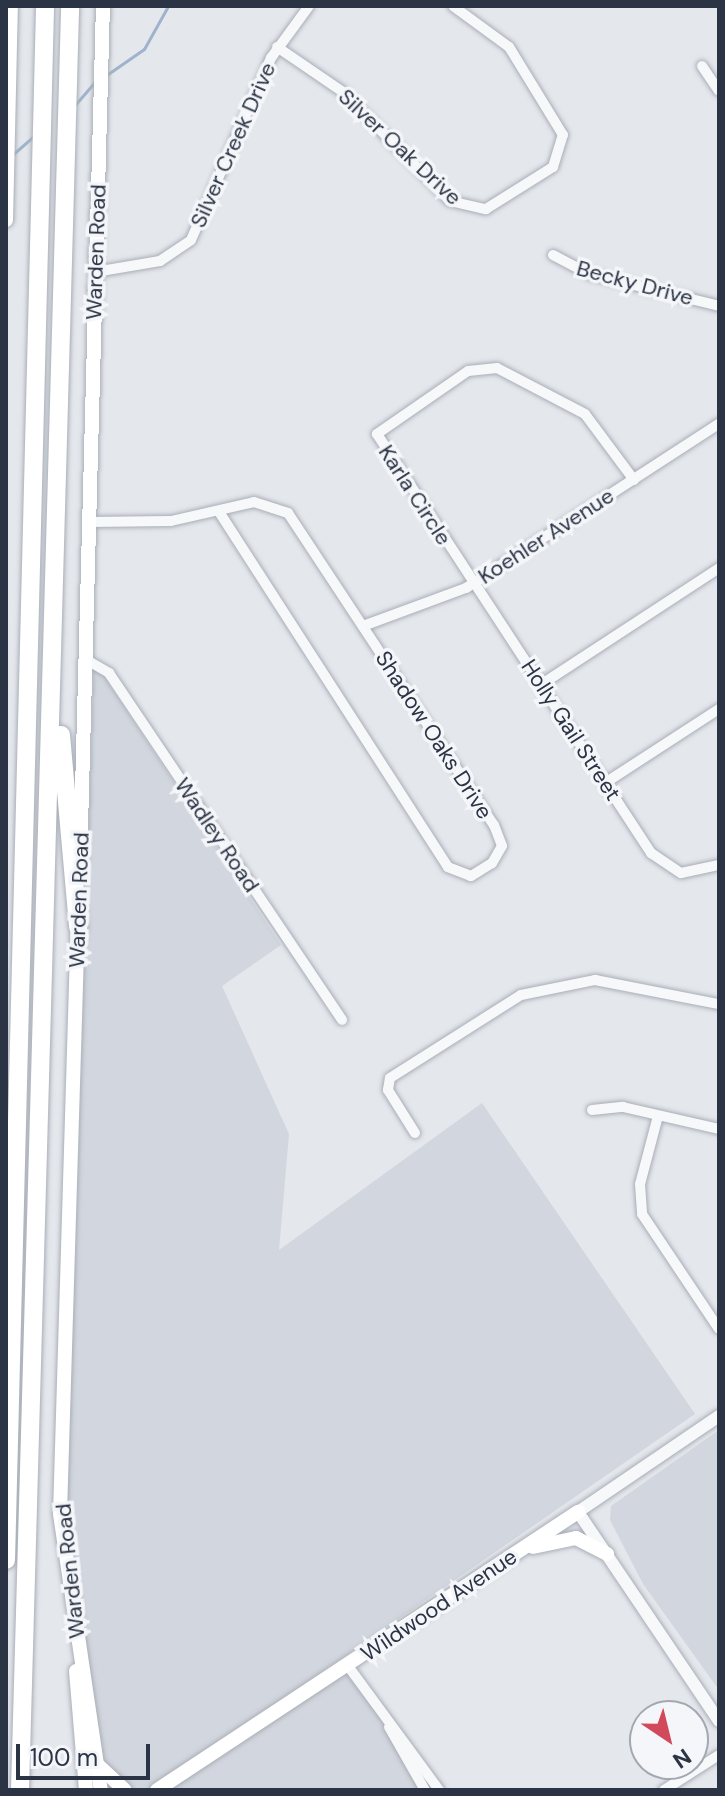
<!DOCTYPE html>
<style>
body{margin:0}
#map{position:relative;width:725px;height:1796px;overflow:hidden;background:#e4e7ec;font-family:"DM Sans",sans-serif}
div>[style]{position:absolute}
.built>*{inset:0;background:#d2d6de}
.stream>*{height:3px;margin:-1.5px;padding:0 1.5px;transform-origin:1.5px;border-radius:1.5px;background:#9fb4cc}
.roads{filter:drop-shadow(0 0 2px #a9aeb7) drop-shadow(0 0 2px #a9aeb7)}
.minor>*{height:10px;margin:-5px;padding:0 5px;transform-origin:5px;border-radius:5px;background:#f7f8fa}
.tertiary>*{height:12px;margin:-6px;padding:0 6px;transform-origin:6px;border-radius:6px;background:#f7f8fa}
.secondary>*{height:14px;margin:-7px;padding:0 7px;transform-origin:7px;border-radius:7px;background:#fff}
.motorway>*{height:18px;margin:-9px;padding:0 9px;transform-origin:9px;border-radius:9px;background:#fff}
span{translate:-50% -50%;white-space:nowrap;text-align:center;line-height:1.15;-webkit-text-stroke:7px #f4f6f9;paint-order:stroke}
.street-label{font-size:22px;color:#2b3445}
.frame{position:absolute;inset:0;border:8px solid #2b3445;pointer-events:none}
.north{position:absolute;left:629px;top:1700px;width:80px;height:80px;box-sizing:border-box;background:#f4f6f9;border:2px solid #a4a8b1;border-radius:50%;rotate:145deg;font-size:22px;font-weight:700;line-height:32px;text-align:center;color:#2b3445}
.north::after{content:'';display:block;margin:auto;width:28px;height:36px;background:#d1495b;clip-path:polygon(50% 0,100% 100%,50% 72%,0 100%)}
.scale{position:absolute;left:16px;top:1744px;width:134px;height:36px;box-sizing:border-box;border:4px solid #2b3445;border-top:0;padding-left:10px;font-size:24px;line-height:28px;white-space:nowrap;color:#2b3445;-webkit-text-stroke:6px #f4f6f9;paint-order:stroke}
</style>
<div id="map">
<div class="built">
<div style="clip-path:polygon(94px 661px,281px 945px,222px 986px,289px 1134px,279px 1250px,482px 1103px,695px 1414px,151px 1790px,96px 1790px,65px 1564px)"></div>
<div style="clip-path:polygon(719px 1430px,719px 1690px,643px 1584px,610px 1520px,611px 1506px)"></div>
<div style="clip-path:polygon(348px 1666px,436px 1790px,157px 1790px)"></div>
</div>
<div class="stream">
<div style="left:105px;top:76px;width:47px;rotate:-34.7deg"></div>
<div style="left:144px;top:49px;width:49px;rotate:-60.8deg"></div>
<div style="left:74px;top:106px;width:32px;rotate:-49deg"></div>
<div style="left:12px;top:155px;width:28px;rotate:-41deg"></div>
</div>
<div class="roads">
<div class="minor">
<div style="left:277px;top:47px;width:80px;rotate:34.3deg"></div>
<div style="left:343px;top:92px;width:153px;rotate:45.5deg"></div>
<div style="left:450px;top:201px;width:37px;rotate:13deg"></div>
<div style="left:486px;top:209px;width:79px;rotate:-32.1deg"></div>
<div style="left:553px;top:167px;width:34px;rotate:-73deg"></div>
<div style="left:563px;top:135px;width:103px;rotate:-121.5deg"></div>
<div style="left:509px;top:47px;width:69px;rotate:-143.8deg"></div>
<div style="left:702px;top:66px;width:30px;rotate:56deg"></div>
<div style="left:553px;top:255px;width:41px;rotate:27.8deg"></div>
<div style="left:589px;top:274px;width:134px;rotate:13.8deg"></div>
<div style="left:95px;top:272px;width:66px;rotate:-9.6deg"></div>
<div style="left:160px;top:261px;width:37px;rotate:-34deg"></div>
<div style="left:191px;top:240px;width:199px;rotate:-66.3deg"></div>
<div style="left:271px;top:58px;width:64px;rotate:-53.8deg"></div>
<div style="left:634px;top:480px;width:82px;rotate:-126.6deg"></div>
<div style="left:585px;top:414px;width:99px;rotate:-152.4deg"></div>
<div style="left:497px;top:368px;width:29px;rotate:174deg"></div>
<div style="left:468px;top:371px;width:111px;rotate:145.3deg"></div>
<div style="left:377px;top:434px;width:501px;rotate:56.82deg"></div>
<div style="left:651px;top:853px;width:36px;rotate:34deg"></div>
<div style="left:681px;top:873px;width:39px;rotate:-12deg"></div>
<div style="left:89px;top:522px;width:82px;rotate:-0.7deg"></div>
<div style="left:171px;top:521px;width:85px;rotate:-12.9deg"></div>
<div style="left:254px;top:502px;width:36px;rotate:18deg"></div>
<div style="left:288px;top:513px;width:374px;rotate:56.6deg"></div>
<div style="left:494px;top:825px;width:22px;rotate:69deg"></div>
<div style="left:502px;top:846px;width:20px;rotate:120deg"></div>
<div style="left:492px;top:863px;width:25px;rotate:148deg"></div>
<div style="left:471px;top:876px;width:25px;rotate:-159deg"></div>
<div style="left:448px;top:867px;width:423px;rotate:-122.8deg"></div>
<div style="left:363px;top:626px;width:110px;rotate:-20.3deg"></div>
<div style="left:466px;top:588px;width:302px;rotate:-33deg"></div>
<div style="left:85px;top:659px;width:28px;rotate:30deg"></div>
<div style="left:109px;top:673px;width:418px;rotate:56.1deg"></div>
<div style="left:542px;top:684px;width:212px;rotate:-33.2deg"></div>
<div style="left:605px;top:783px;width:136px;rotate:-33deg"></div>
<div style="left:592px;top:1110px;width:31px;rotate:-6deg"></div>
<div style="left:623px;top:1107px;width:98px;rotate:12.9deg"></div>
<div style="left:658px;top:1116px;width:70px;rotate:104.8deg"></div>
<div style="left:640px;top:1184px;width:30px;rotate:86deg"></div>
<div style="left:642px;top:1214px;width:138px;rotate:56.2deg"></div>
<div style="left:415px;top:1133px;width:51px;rotate:-122.1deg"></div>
<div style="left:388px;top:1090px;width:12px;rotate:-81deg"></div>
<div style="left:390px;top:1078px;width:155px;rotate:-32.4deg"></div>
<div style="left:521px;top:995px;width:76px;rotate:-11.5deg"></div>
<div style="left:595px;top:980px;width:126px;rotate:11deg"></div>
<div style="left:348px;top:1666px;width:154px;rotate:53.7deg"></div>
<div style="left:389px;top:1727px;width:73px;rotate:60.3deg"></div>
<div style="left:664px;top:1790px;width:65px;rotate:-32.5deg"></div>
</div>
<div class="tertiary">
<div style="left:719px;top:1416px;width:171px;rotate:145.8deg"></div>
<div style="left:578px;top:1512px;width:252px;rotate:56deg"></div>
</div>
<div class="secondary">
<div style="left:6px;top:220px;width:214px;rotate:-88.7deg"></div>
<div style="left:80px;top:865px;width:859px;rotate:-88.47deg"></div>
<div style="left:78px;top:918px;width:596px;rotate:91.73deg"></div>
<div style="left:60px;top:1514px;width:279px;rotate:81.6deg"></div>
<div style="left:533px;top:1547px;width:44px;rotate:-11.8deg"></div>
<div style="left:576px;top:1538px;width:35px;rotate:27deg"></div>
<div style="left:76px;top:1671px;width:119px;rotate:85.2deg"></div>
<div style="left:99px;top:1766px;width:35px;rotate:43deg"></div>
<div style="left:157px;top:1790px;width:505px;rotate:-33.44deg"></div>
</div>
<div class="motorway">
<div style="left:61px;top:735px;width:193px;rotate:84.9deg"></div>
<div style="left:6px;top:1560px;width:1554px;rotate:-88.56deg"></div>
<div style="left:20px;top:1790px;width:1785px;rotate:-88.39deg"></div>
</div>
</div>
<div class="street-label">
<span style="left:233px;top:145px;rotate:-66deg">Silver Creek Drive</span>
<span style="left:400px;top:147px;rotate:43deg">Silver Oak Drive</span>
<span style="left:96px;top:252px;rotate:-88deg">Warden Road</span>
<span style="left:635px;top:283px;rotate:15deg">Becky Drive</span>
<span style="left:415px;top:495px;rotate:57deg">Karla Circle</span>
<span style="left:546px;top:536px;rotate:-33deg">Koehler Avenue</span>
<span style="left:571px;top:730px;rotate:57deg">Holly Gail Street</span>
<span style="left:434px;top:735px;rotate:57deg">Shadow Oaks Drive</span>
<span style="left:217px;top:835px;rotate:56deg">Wadley Road</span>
<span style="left:79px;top:900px;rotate:-88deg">Warden Road</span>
<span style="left:70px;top:1571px;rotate:-96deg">Warden Road</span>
<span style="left:439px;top:1605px;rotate:-34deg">Wildwood Avenue</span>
</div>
<div class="frame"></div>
<div class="north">N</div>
<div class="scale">100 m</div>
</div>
